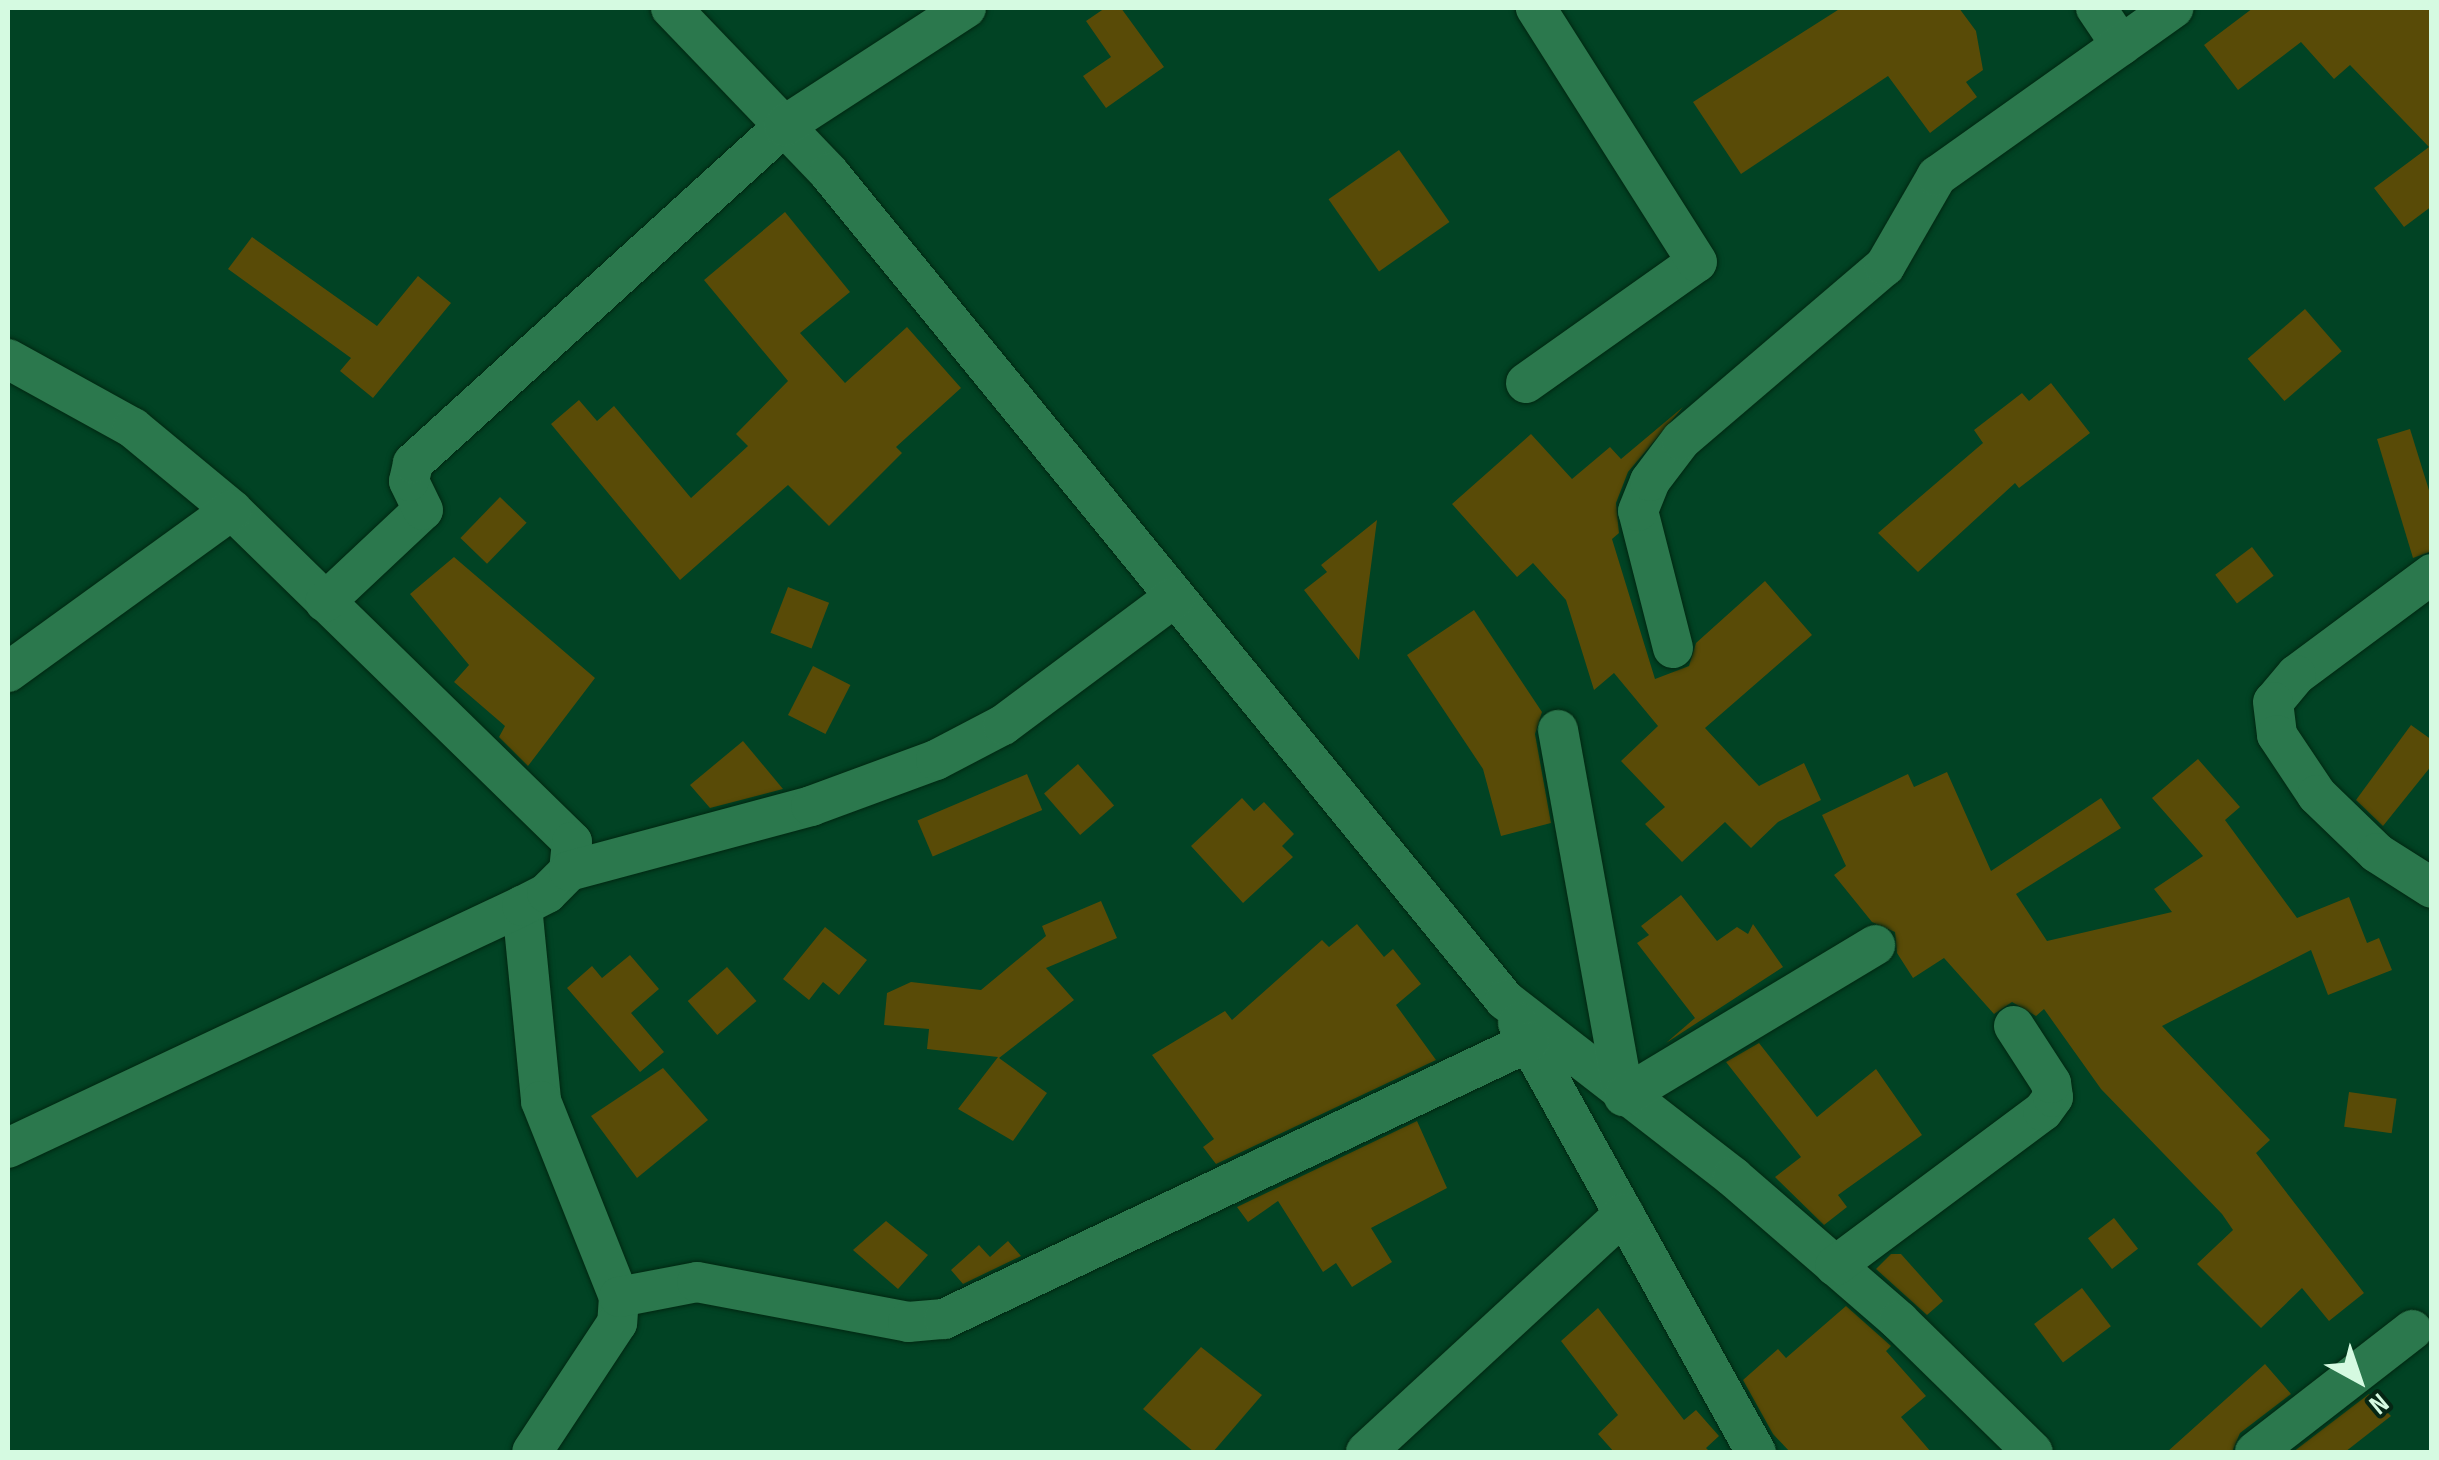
<!DOCTYPE html>
<style>
body{margin:0}
#map{position:relative;width:2439px;height:1460px;overflow:hidden;background:#014324;font-family:"Sofia Sans Condensed",sans-serif}
div>[style]{position:absolute}
.building>*{inset:0;background:#594b07;transform-origin:0 0}
.roads{filter:drop-shadow(0 0 2px #002711) drop-shadow(0 0 2px #002711)}
.minor>*{height:40px;margin:-20px;padding:0 20px;transform-origin:20px;border-radius:20px;background:#2b784d}
span{translate:-50% -50%;white-space:nowrap;text-align:center;line-height:1.15;-webkit-text-stroke:10px #052614;paint-order:stroke}
.frame{position:absolute;inset:0;border:10px solid #d5fae1;pointer-events:none}
.north{position:absolute;left:2309px;top:1330px;width:100px;height:100px;-webkit-text-stroke:8px #052614;paint-order:stroke;rotate:140deg;font-size:28px;font-weight:700;line-height:40px;text-align:center;color:#d5fae1}
.north::after{content:'';display:block;margin:auto;width:35px;height:45px;background:#d5fae1;clip-path:polygon(50% 0,100% 100%,50% 72%,0 100%)}
</style>
<div id="map">
<div class="building">
<div style="clip-path:polygon(1105px 8px,1121px 8px,1164px 67px,1106px 108px,1083px 76px,1111px 57px,1086px 21px)"></div>
<div style="clip-path:polygon(1841px 8px,1959px 8px,1976px 31px,1983px 70px,1966px 82px,1977px 97px,1930px 133px,1888px 76px,1741px 174px,1693px 102px)"></div>
<div style="clip-path:polygon(2253px 8px,2432px 8px,2432px 206px,2404px 227px,2374px 188px,2429px 147px,2350px 65px,2334px 79px,2301px 42px,2238px 90px,2204px 45px)"></div>
<div style="left:1399px;top:150px;width:88px;height:86px;rotate:55deg"></div>
<div style="clip-path:polygon(785px 212px,850px 292px,800px 333px,845px 383px,907px 327px,961px 388px,896px 447px,902px 453px,829px 526px,788px 485px,680px 580px,551px 424px,579px 400px,597px 421px,614px 406px,691px 498px,748px 446px,736px 434px,788px 381px,704px 280px)"></div>
<div style="clip-path:polygon(252px 237px,377px 326px,418px 276px,451px 303px,373px 398px,340px 371px,351px 358px,228px 269px)"></div>
<div style="left:2305px;top:309px;width:56px;height:76px;rotate:49deg"></div>
<div style="clip-path:polygon(2051px 383px,2090px 433px,2019px 488px,2015px 483px,1918px 572px,1878px 533px,1983px 443px,1974px 430px,2022px 393px,2029px 401px)"></div>
<div style="clip-path:polygon(1683px 407px,1628px 472px,1616px 503px,1619px 533px,1612px 539px,1655px 679px,1689px 666px,1696px 643px,1765px 581px,1812px 635px,1705px 728px,1759px 786px,1804px 763px,1821px 800px,1778px 822px,1751px 848px,1725px 822px,1682px 862px,1645px 824px,1665px 807px,1621px 761px,1658px 726px,1614px 673px,1594px 690px,1566px 600px,1533px 563px,1517px 577px,1452px 504px,1531px 434px,1572px 479px,1610px 447px,1621px 459px)"></div>
<div style="clip-path:polygon(2410px 429px,2432px 500px,2432px 551px,2413px 558px,2377px 439px)"></div>
<div style="left:500px;top:497px;width:37px;height:57px;rotate:44deg"></div>
<div style="clip-path:polygon(1377px 520px,1366px 604px,1359px 660px,1304px 590px,1327px 572px,1321px 565px)"></div>
<div style="left:2252px;top:547px;width:36px;height:46px;rotate:53deg"></div>
<div style="clip-path:polygon(454px 557px,595px 678px,528px 766px,499px 737px,505px 726px,454px 682px,469px 665px,410px 594px)"></div>
<div style="left:788px;top:587px;width:44px;height:49px;rotate:21deg"></div>
<div style="clip-path:polygon(1474px 610px,1542px 712px,1535px 734px,1551px 823px,1501px 836px,1483px 769px,1407px 655px)"></div>
<div style="left:813px;top:666px;width:42px;height:55px;rotate:27deg"></div>
<div style="clip-path:polygon(2411px 725px,2432px 740px,2432px 765px,2383px 826px,2356px 800px)"></div>
<div style="clip-path:polygon(743px 741px,783px 789px,710px 808px,690px 785px)"></div>
<div style="clip-path:polygon(2198px 759px,2240px 807px,2225px 820px,2297px 918px,2349px 897px,2367px 943px,2379px 938px,2392px 970px,2328px 995px,2311px 950px,2162px 1026px,2270px 1140px,2256px 1153px,2364px 1293px,2329px 1321px,2302px 1288px,2261px 1328px,2197px 1264px,2233px 1230px,2222px 1214px,2101px 1089px,2044px 1009px,2036px 1016px,2012px 1002px,1994px 1014px,1944px 958px,1913px 978px,1897px 953px,1895px 932px,1872px 922px,1834px 875px,1846px 866px,1822px 815px,1908px 774px,1914px 787px,1947px 772px,1991px 871px,2101px 798px,2121px 828px,2016px 894px,2047px 941px,2172px 912px,2154px 889px,2203px 856px,2152px 798px)"></div>
<div style="left:1078px;top:764px;width:55px;height:45px;rotate:49deg"></div>
<div style="left:1027px;top:774px;width:39px;height:119px;rotate:67deg"></div>
<div style="clip-path:polygon(1242px 798px,1254px 811px,1264px 802px,1294px 834px,1282px 846px,1293px 857px,1243px 903px,1191px 846px)"></div>
<div style="clip-path:polygon(1681px 895px,1717px 941px,1737px 927px,1748px 934px,1753px 924px,1783px 967px,1666px 1043px,1695px 1018px,1637px 943px,1649px 935px,1641px 926px)"></div>
<div style="clip-path:polygon(1101px 901px,1117px 938px,1046px 968px,1074px 1000px,999px 1058px,1047px 1093px,1013px 1141px,958px 1109px,998px 1057px,927px 1049px,929px 1029px,884px 1025px,887px 993px,911px 982px,981px 990px,1046px 936px,1042px 926px)"></div>
<div style="clip-path:polygon(1357px 924px,1384px 957px,1393px 949px,1421px 984px,1396px 1005px,1436px 1060px,1216px 1164px,1203px 1147px,1214px 1139px,1152px 1055px,1225px 1011px,1232px 1020px,1322px 940px,1329px 947px)"></div>
<div style="clip-path:polygon(825px 927px,867px 960px,839px 995px,823px 982px,809px 1000px,783px 979px)"></div>
<div style="clip-path:polygon(630px 955px,659px 989px,631px 1013px,664px 1052px,640px 1072px,567px 988px,592px 966px,602px 978px)"></div>
<div style="left:727px;top:967px;width:45px;height:52px;rotate:49deg"></div>
<div style="clip-path:polygon(1759px 1043px,1817px 1117px,1876px 1069px,1922px 1135px,1838px 1195px,1847px 1207px,1824px 1225px,1775px 1177px,1801px 1157px,1726px 1062px)"></div>
<div style="clip-path:polygon(663px 1068px,708px 1120px,637px 1178px,591px 1116px)"></div>
<div style="left:2349px;top:1092px;width:48px;height:35px;rotate:8deg"></div>
<div style="clip-path:polygon(1417px 1121px,1447px 1188px,1371px 1228px,1392px 1262px,1352px 1287px,1336px 1263px,1323px 1272px,1278px 1201px,1248px 1222px,1237px 1207px)"></div>
<div style="left:2114px;top:1218px;width:39px;height:33px;rotate:52deg"></div>
<div style="clip-path:polygon(886px 1221px,928px 1255px,898px 1289px,853px 1250px)"></div>
<div style="clip-path:polygon(1008px 1241px,1021px 1256px,963px 1284px,951px 1270px,979px 1245px,990px 1257px)"></div>
<div style="clip-path:polygon(1891px 1254px,1901px 1254px,1943px 1301px,1927px 1315px,1876px 1269px)"></div>
<div style="left:2082px;top:1288px;width:48px;height:60px;rotate:53deg"></div>
<div style="clip-path:polygon(1846px 1306px,1891px 1346px,1886px 1351px,1926px 1396px,1901px 1417px,1931px 1452px,1790px 1452px,1773px 1434px,1743px 1380px,1778px 1349px,1786px 1358px)"></div>
<div style="clip-path:polygon(1598px 1308px,1684px 1420px,1696px 1410px,1719px 1436px,1706px 1448px,1710px 1452px,1614px 1452px,1598px 1434px,1618px 1415px,1561px 1341px)"></div>
<div style="clip-path:polygon(1201px 1347px,1262px 1395px,1213px 1452px,1194px 1452px,1143px 1409px)"></div>
<div style="clip-path:polygon(2265px 1364px,2291px 1394px,2240px 1433px,2232px 1452px,2167px 1452px)"></div>
<div style="clip-path:polygon(2369px 1394px,2391px 1416px,2345px 1452px,2293px 1452px)"></div>
</div>
<div class="roads">
<div class="minor">
<div style="left:671px;top:8px;width:228px;rotate:46.2deg"></div>
<div style="left:829px;top:173px;width:1068px;rotate:50.74deg"></div>
<div style="left:1505px;top:1000px;width:289px;rotate:37.8deg"></div>
<div style="left:1733px;top:1177px;width:220px;rotate:40.9deg"></div>
<div style="left:1899px;top:1321px;width:187px;rotate:44.4deg"></div>
<div style="left:2096px;top:8px;width:45px;rotate:56deg"></div>
<div style="left:8px;top:359px;width:143px;rotate:28.9deg"></div>
<div style="left:133px;top:428px;width:129px;rotate:39.6deg"></div>
<div style="left:232px;top:510px;width:475px;rotate:44.3deg"></div>
<div style="left:572px;top:842px;width:29px;rotate:96deg"></div>
<div style="left:1526px;top:383px;width:209px;rotate:-35.3deg"></div>
<div style="left:1697px;top:262px;width:301px;rotate:-122.4deg"></div>
<div style="left:2432px;top:574px;width:169px;rotate:143.4deg"></div>
<div style="left:2296px;top:675px;width:35px;rotate:130deg"></div>
<div style="left:2273px;top:702px;width:33px;rotate:83deg"></div>
<div style="left:2277px;top:735px;width:72px;rotate:56.3deg"></div>
<div style="left:2317px;top:795px;width:83px;rotate:44deg"></div>
<div style="left:2377px;top:853px;width:65px;rotate:32.5deg"></div>
<div style="left:325px;top:602px;width:134px;rotate:-43.2deg"></div>
<div style="left:423px;top:510px;width:32px;rotate:-116deg"></div>
<div style="left:409px;top:481px;width:18px;rotate:-77deg"></div>
<div style="left:413px;top:463px;width:501px;rotate:-42.25deg"></div>
<div style="left:784px;top:126px;width:217px;rotate:-33deg"></div>
<div style="left:1673px;top:648px;width:141px;rotate:-104.3deg"></div>
<div style="left:1638px;top:511px;width:32px;rotate:-68deg"></div>
<div style="left:1650px;top:481px;width:51px;rotate:-52.9deg"></div>
<div style="left:1681px;top:440px;width:268px;rotate:-40.5deg"></div>
<div style="left:1885px;top:266px;width:104px;rotate:-60deg"></div>
<div style="left:1937px;top:176px;width:290px;rotate:-35.4deg"></div>
<div style="left:8px;top:672px;width:276px;rotate:-35.9deg"></div>
<div style="left:1558px;top:730px;width:372px;rotate:79.8deg"></div>
<div style="left:1624px;top:1096px;width:293px;rotate:-31deg"></div>
<div style="left:522px;top:906px;width:196px;rotate:84.4deg"></div>
<div style="left:541px;top:1101px;width:211px;rotate:68.3deg"></div>
<div style="left:619px;top:1297px;width:26px;rotate:94deg"></div>
<div style="left:617px;top:1323px;width:154px;rotate:123.4deg"></div>
<div style="left:1518px;top:1023px;width:491px;rotate:61deg"></div>
<div style="left:8px;top:1148px;width:568px;rotate:-25.21deg"></div>
<div style="left:522px;top:906px;width:28px;rotate:-27deg"></div>
<div style="left:547px;top:893px;width:31px;rotate:-45deg"></div>
<div style="left:569px;top:871px;width:251px;rotate:-15deg"></div>
<div style="left:811px;top:806px;width:133px;rotate:-20.2deg"></div>
<div style="left:936px;top:760px;width:76px;rotate:-27.6deg"></div>
<div style="left:1003px;top:725px;width:214px;rotate:-36.7deg"></div>
<div style="left:1835px;top:1266px;width:259px;rotate:-36.7deg"></div>
<div style="left:2043px;top:1111px;width:17px;rotate:-54deg"></div>
<div style="left:2053px;top:1097px;width:14px;rotate:-98deg"></div>
<div style="left:2051px;top:1083px;width:68px;rotate:-123deg"></div>
<div style="left:619px;top:1297px;width:79px;rotate:-10.9deg"></div>
<div style="left:697px;top:1282px;width:215px;rotate:10.7deg"></div>
<div style="left:908px;top:1322px;width:36px;rotate:-5deg"></div>
<div style="left:944px;top:1319px;width:647px;rotate:-25.34deg"></div>
<div style="left:1366px;top:1452px;width:351px;rotate:-42.7deg"></div>
<div style="left:2255px;top:1452px;width:199px;rotate:-37.8deg"></div>
</div>
</div>
<div class="frame"></div>
<div class="north">N</div>
</div>
